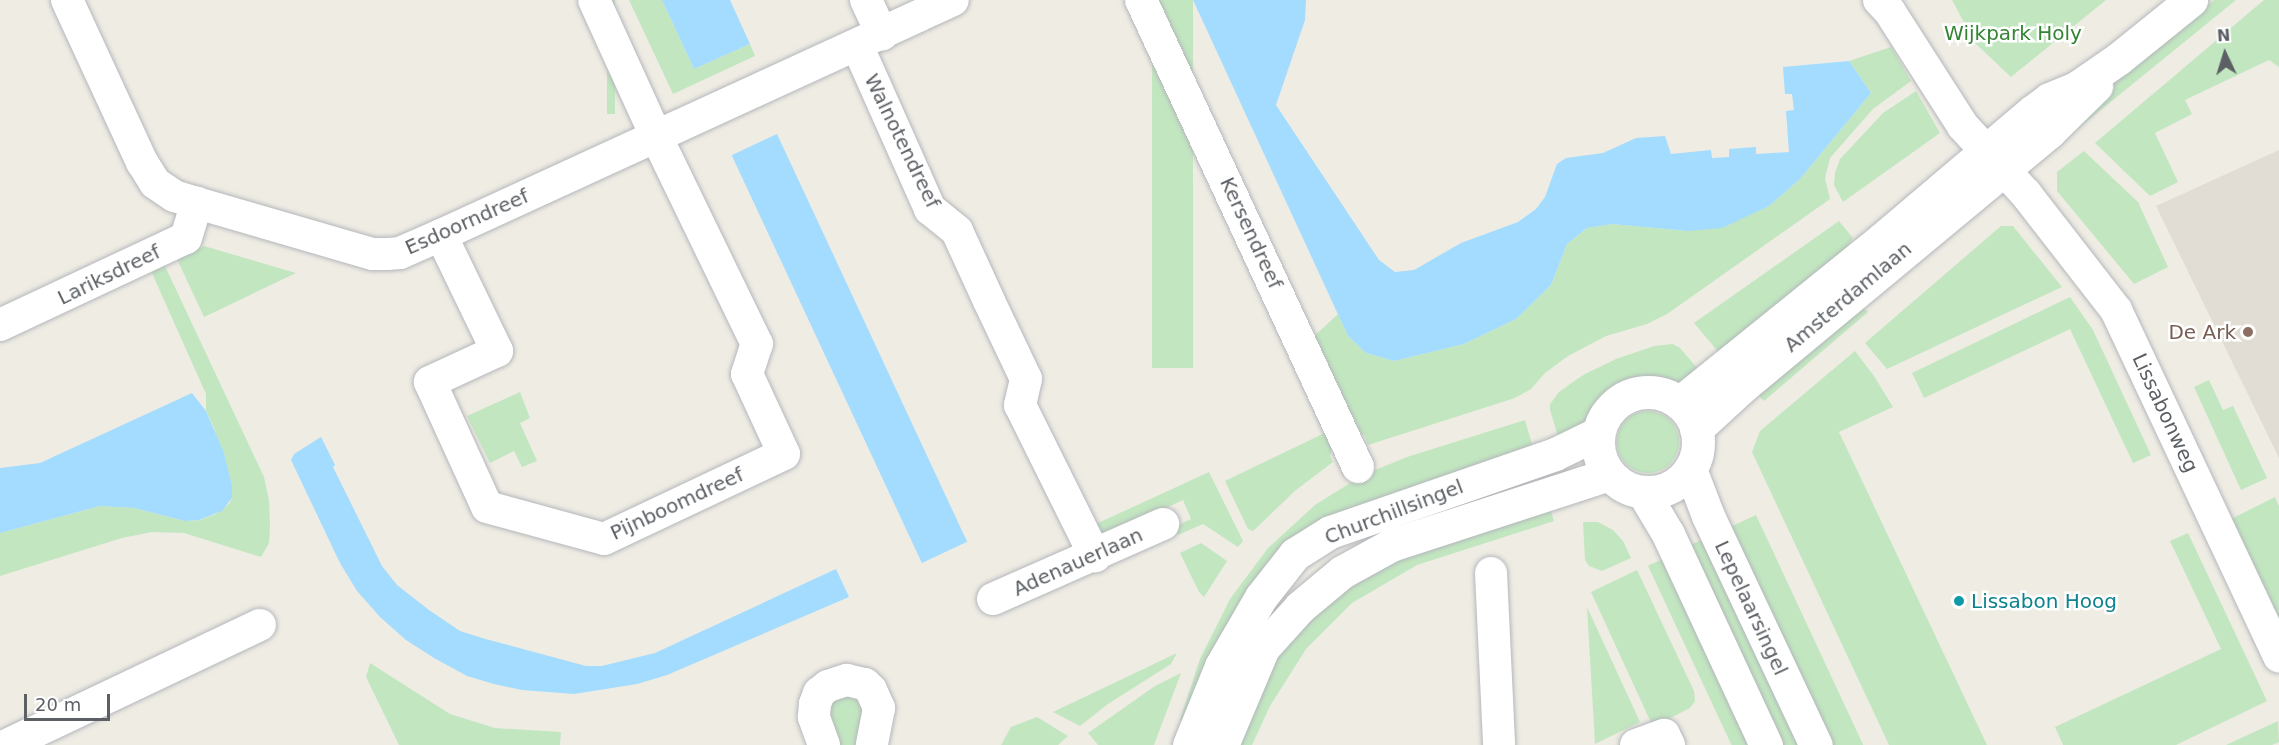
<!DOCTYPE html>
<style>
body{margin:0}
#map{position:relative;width:2279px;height:745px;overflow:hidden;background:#efece4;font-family:"DejaVu Sans",sans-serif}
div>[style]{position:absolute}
.education>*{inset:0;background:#e1ddd5}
.green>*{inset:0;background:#c2e7c0;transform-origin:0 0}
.round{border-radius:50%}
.water>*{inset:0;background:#a3dcff;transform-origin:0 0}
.roads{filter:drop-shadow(0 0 2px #b4b7bb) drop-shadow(0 0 2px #b4b7bb)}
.minor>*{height:32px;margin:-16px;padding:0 16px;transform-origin:16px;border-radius:16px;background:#fff}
.tertiary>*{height:33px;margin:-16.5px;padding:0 16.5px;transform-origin:16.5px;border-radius:16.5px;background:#fff}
.tertiary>.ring{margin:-16.5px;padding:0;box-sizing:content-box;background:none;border:33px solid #fff;border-radius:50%}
.dots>*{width:16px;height:16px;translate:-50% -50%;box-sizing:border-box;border:3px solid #fff;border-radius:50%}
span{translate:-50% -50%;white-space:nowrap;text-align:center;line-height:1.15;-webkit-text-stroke:5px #fff;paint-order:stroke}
.park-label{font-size:20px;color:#338533}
.street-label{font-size:20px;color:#5c6065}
.education-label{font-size:20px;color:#785e54}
.right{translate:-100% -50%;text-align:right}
.culture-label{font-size:20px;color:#0d838f}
.left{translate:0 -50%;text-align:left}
.north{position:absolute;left:2195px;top:24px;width:60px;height:60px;-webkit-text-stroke:4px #fff;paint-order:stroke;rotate:356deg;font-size:16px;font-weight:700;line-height:24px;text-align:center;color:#5c6065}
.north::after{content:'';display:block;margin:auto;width:21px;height:27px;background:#5c6065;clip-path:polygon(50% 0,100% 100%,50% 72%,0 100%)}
.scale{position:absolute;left:24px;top:694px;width:86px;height:27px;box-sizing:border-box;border:3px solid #5c6065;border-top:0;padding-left:8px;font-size:18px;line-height:21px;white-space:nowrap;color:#5c6065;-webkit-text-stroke:4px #fff;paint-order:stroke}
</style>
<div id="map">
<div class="education">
<div style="clip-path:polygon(2279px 150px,2279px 458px,2156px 206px)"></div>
</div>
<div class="green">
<div style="left:607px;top:0;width:8px;height:114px"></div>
<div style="clip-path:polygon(629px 0,662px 0,694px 69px,750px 44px,755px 56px,673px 94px)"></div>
<div style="left:1152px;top:0;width:41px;height:368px"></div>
<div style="clip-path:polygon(1952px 0,2106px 0,2011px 77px,1975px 43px)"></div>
<div style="clip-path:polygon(2214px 0,2236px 0,2065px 139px,2110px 85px)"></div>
<div style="clip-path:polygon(2264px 0,2279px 0,2279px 67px,2269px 60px,2185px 100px,2192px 114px,2155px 133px,2178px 182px,2150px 196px,2095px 143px)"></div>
<div style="clip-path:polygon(1891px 47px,1911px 81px,1873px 109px,1830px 158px,1825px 178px,1830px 199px,1738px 264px,1667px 314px,1647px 324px,1606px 336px,1568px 356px,1545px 373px,1531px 389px,1515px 398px,1368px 445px,1365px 436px,1349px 425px,1310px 340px,1338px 314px,1348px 336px,1366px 353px,1394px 361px,1464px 344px,1516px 319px,1551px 285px,1567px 244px,1587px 228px,1612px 224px,1688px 231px,1769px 206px,1800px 179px,1871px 93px,1849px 61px)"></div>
<div style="clip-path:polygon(1916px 91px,1940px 133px,1843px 202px,1834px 185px,1835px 173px,1840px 159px,1883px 113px)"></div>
<div style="clip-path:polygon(2084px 151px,2138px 202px,2168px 267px,2134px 284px,2057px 191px,2057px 172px)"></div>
<div style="clip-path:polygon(1839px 221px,1853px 238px,1838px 260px,1721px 355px,1694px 323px)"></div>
<div style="clip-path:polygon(2001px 226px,2013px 226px,2062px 287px,1887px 369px,1865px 343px)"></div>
<div style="clip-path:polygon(204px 246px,296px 273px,204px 317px,177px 259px)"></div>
<div style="clip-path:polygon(165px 266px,264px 477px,269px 500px,270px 527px,269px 543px,261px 557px,184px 533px,152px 532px,122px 538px,0 576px,0 533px,100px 506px,134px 508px,185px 521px,200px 520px,216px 514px,229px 504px,232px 498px,214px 428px,206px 411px,206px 394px,151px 271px)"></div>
<div style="clip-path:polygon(2070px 297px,2093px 330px,2151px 455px,2133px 463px,2070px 329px,1924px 398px,1912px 373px)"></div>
<div style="clip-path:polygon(1863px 307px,1868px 312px,1764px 401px,1753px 389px)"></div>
<div style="clip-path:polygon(1673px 344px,1680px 348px,1699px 370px,1690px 379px,1679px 382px,1648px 377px,1627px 380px,1616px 385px,1599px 400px,1586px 422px,1560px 443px,1550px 410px,1550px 404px,1559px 392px,1583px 375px,1616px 359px,1654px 346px)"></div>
<div style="clip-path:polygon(1855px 351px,1874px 376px,1893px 407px,1839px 432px,1987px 745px,1889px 745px,1752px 452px,1760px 431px)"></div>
<div style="clip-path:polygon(2209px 380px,2223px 410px,2233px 406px,2267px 478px,2241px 490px,2194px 387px)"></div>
<div style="clip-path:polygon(520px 392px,530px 418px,520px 423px,537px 461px,522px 467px,514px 451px,490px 463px,467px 416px)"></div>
<div class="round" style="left:1617px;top:411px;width:62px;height:62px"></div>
<div style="clip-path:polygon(1525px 420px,1534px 451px,1314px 536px,1187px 722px,1180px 720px,1200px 659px,1230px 599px,1268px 548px,1315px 505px,1363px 475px,1407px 457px)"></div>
<div style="clip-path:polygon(1333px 429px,1336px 436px,1330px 456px,1333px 462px,1296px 490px,1253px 531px,1248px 529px,1225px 481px)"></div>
<div style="clip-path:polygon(1209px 472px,1243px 541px,1238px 547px,1203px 524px,1178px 535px,1174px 527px,1191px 519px,1183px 500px,1102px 538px,1096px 524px)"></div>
<div style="clip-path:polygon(2275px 497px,2279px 506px,2279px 618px,2231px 519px)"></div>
<div style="clip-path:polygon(1548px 501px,1554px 521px,1417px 565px,1352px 603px,1306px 649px,1270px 706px,1252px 745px,1232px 745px,1249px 700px,1299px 618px,1393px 551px)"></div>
<div style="left:1756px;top:515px;width:254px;height:34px;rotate:65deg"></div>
<div style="clip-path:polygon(1583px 522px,1598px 522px,1613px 530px,1623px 541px,1631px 558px,1602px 571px,1589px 566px,1585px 560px)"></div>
<div style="clip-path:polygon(2188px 533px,2267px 701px,2176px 745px,2063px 745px,2055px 727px,2221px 649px,2170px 541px)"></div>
<div style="left:1710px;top:536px;width:230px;height:31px;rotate:65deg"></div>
<div style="clip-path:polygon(1201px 543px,1227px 561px,1204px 597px,1199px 592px,1180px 553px)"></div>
<div style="left:1667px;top:557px;width:208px;height:21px;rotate:65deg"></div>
<div style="clip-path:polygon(1637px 570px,1694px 691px,1695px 701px,1690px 708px,1653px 727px,1591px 592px)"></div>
<div style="clip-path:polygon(1587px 607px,1640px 722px,1595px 744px)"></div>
<div style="clip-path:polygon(1177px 653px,1171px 664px,1108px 704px,1080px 726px,1053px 712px)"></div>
<div style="clip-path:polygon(370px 663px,450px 714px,495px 728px,561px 732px,560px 745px,399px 745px,366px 677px)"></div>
<div style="clip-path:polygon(1181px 673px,1154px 745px,1098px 745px,1088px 733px,1155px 686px)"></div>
<div style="clip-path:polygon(841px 695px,857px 700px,865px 715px,858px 745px,833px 745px,828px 705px)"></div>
<div style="clip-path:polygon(1037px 717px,1068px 736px,1058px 745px,1001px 745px,1011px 727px)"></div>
<div style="clip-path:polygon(2278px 721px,2279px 742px,2272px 745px,2226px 745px)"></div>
</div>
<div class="water">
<div style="clip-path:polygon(662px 0,730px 0,750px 44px,694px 69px)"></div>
<div style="clip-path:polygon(1193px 0,1306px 0,1305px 20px,1276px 105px,1379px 260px,1395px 272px,1414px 270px,1461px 243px,1518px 222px,1536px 209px,1545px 197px,1557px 164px,1566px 158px,1603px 153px,1636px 138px,1665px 136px,1671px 154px,1711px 150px,1712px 158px,1729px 157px,1729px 149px,1756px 147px,1756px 154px,1789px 152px,1786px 111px,1794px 110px,1792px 94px,1785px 94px,1783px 67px,1849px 61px,1871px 93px,1800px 179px,1769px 206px,1722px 228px,1688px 231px,1612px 224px,1587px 228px,1567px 244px,1551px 285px,1516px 319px,1464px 344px,1394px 361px,1366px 353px,1348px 336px)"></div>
<div style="left:777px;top:134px;width:450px;height:50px;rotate:65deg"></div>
<div style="clip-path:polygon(192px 393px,206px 411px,224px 453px,232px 486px,232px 498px,222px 511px,199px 520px,185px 521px,134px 508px,100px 506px,0 533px,0 468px,40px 463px)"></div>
<div style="clip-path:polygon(321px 437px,335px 465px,333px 467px,382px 566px,397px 585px,429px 610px,460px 631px,482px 638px,586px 666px,602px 666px,655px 653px,836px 569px,849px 597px,667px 675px,637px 684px,574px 694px,522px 690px,494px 684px,467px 676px,434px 658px,406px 640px,380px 617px,357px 591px,340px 563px,291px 460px,294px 454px)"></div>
</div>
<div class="roads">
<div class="minor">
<div style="left:67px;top:0;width:179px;rotate:65.2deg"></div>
<div style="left:142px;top:162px;width:25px;rotate:58deg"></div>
<div style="left:155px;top:183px;width:23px;rotate:34deg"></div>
<div style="left:174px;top:196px;width:24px;rotate:17deg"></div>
<div style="left:197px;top:203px;width:183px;rotate:16.2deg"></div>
<div style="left:373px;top:254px;width:14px"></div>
<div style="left:387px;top:254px;width:13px;rotate:-4deg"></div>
<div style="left:400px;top:253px;width:45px;rotate:-23.7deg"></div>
<div style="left:441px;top:235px;width:563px;rotate:-24.65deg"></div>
<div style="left:866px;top:0;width:38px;rotate:65deg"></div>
<div style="left:1141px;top:0;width:515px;rotate:65.08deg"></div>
<div style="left:1879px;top:0;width:16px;rotate:47deg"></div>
<div style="left:1890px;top:12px;width:135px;rotate:57.4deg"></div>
<div style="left:1963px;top:126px;width:93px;rotate:47.2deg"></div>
<div style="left:2026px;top:194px;width:147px;rotate:52.2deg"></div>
<div style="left:2116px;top:310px;width:383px;rotate:64.8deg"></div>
<div style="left:857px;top:45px;width:180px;rotate:66deg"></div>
<div style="left:930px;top:209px;width:35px;rotate:39deg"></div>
<div style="left:957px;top:231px;width:77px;rotate:65.4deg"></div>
<div style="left:989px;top:301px;width:86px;rotate:64.6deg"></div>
<div style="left:1026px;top:379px;width:27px;rotate:103deg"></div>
<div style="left:1020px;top:405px;width:169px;rotate:63.6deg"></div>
<div style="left:441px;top:235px;width:129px;rotate:64.2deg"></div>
<div style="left:497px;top:351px;width:74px;rotate:155.2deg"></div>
<div style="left:430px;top:382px;width:137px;rotate:65.5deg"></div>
<div style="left:487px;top:507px;width:121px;rotate:15.3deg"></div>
<div style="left:604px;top:539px;width:199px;rotate:-25.3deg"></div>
<div style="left:784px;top:454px;width:88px;rotate:-114.8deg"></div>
<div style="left:747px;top:374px;width:32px;rotate:-72deg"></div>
<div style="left:757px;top:344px;width:231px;rotate:-115.9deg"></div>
<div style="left:656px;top:136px;width:149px;rotate:-114.5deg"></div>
<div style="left:0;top:325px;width:205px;rotate:-25.1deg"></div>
<div style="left:186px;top:238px;width:37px;rotate:-73deg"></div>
<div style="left:1491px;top:573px;width:172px;rotate:87.3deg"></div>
<div style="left:993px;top:599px;width:186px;rotate:-23.8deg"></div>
<div style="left:7px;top:745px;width:280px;rotate:-25.4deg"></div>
<div style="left:824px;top:745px;width:30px;rotate:-110deg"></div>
<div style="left:814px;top:717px;width:13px;rotate:-86deg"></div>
<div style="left:815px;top:704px;width:12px;rotate:-70deg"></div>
<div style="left:819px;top:693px;width:11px;rotate:-38deg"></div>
<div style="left:828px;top:686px;width:20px;rotate:-18deg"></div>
<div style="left:847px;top:680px;width:18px;rotate:13deg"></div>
<div style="left:865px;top:684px;width:8px;rotate:45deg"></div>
<div style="left:871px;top:690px;width:20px;rotate:66deg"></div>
<div style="left:879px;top:708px;width:38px;rotate:101deg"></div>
<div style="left:1636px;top:745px;width:30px;rotate:-20deg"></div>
<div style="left:1664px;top:735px;width:11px;rotate:63deg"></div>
</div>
<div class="tertiary">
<div class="ring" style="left:1598px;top:392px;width:67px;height:67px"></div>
<div style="left:1679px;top:403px;width:261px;rotate:-38.9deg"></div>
<div style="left:1882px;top:239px;width:197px;rotate:-40.3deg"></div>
<div style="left:2032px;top:112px;width:21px;rotate:-37deg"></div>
<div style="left:2049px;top:99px;width:29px;rotate:-22deg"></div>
<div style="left:2076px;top:88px;width:51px;rotate:-34.6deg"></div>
<div style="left:2118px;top:59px;width:94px;rotate:-38.9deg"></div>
<div style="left:1696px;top:429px;width:64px;rotate:-42.5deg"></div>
<div style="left:1743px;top:386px;width:398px;rotate:-39.7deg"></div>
<div style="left:2049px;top:132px;width:66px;rotate:-44.4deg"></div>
<div style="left:1690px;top:469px;width:50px;rotate:69deg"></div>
<div style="left:1708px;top:516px;width:253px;rotate:64.8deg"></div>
<div style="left:1643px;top:492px;width:49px;rotate:59.2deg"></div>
<div style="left:1668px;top:534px;width:233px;rotate:65.1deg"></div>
<div style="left:1189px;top:745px;width:85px;rotate:-67.9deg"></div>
<div style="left:1221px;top:666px;width:80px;rotate:-59.9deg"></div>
<div style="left:1261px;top:597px;width:55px;rotate:-51.7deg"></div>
<div style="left:1295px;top:554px;width:41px;rotate:-32.2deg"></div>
<div style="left:1330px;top:532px;width:238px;rotate:-19.1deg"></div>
<div style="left:1555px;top:454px;width:48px;rotate:-26deg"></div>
<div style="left:1222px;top:745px;width:105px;rotate:-67.1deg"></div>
<div style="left:1263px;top:648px;width:55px;rotate:-47.9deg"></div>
<div style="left:1300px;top:607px;width:55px;rotate:-39.8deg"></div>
<div style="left:1342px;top:572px;width:56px;rotate:-28.9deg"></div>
<div style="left:1391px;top:545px;width:229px;rotate:-18deg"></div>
</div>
</div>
<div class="dots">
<div style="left:2248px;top:332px;background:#8d6e63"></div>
<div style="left:1959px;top:601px;background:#0f9aa8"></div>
</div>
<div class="park-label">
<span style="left:2013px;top:33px">Wijkpark Holy</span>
</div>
<div class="street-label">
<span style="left:902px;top:141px;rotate:64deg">Walnotendreef</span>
<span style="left:467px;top:222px;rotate:-24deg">Esdoorndreef</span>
<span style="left:1251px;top:233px;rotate:65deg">Kersendreef</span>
<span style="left:109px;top:275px;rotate:-26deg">Lariksdreef</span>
<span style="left:1848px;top:297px;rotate:-40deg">Amsterdamlaan</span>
<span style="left:2165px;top:413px;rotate:65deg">Lissabonweg</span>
<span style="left:677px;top:504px;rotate:-25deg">Pijnboomdreef</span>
<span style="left:1394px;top:512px;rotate:-21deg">Churchillsingel</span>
<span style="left:1078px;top:562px;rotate:-24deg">Adenauerlaan</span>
<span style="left:1751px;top:608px;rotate:65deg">Lepelaarsingel</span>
</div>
<div class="education-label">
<span class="right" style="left:2236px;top:332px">De Ark</span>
</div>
<div class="culture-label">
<span class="left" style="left:1971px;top:601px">Lissabon Hoog</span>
</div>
<div class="north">N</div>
<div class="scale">20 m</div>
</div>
